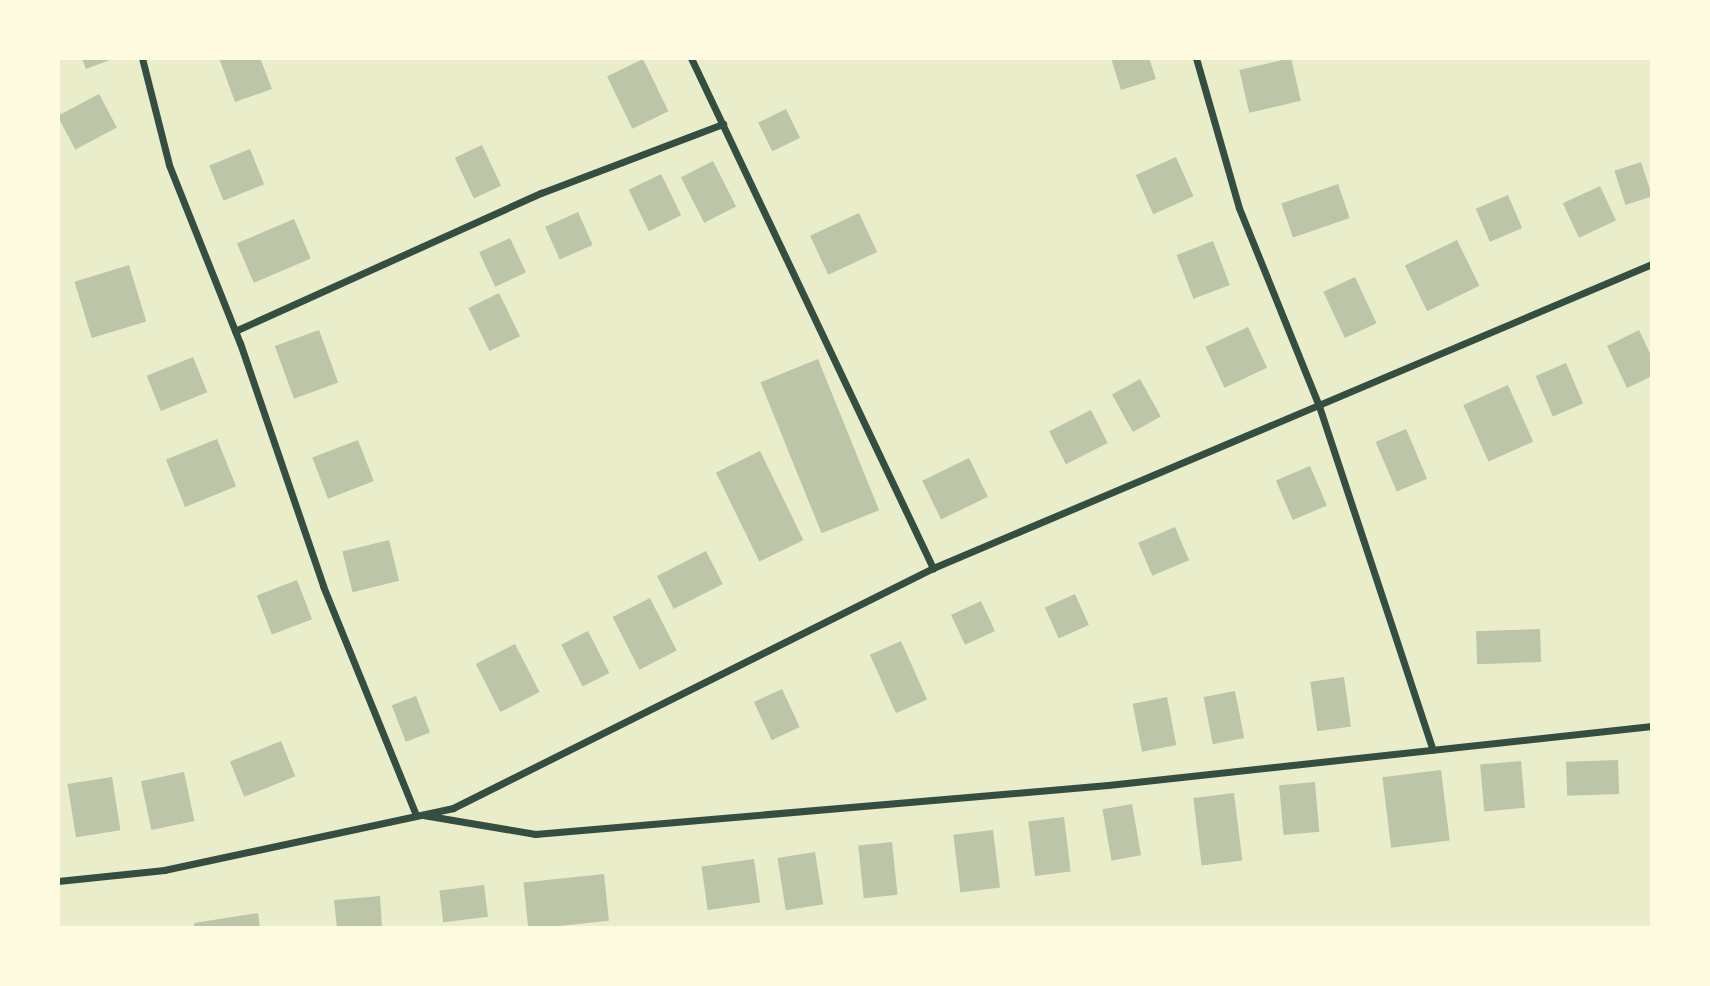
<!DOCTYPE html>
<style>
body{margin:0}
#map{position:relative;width:1710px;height:986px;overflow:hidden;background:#e9edc9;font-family:"Sofia Sans Condensed",sans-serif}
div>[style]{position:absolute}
.building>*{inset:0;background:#bcc5a7;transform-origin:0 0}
.minor>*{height:7px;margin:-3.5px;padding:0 3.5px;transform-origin:3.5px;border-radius:3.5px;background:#344e41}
span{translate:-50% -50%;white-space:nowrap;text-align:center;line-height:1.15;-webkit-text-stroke:5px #fefae0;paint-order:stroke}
.frame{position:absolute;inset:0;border:60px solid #fefae0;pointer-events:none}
</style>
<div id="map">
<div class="building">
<div style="clip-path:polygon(82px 58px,115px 58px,86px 69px)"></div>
<div style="clip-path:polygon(219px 58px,260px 58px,272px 89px,235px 102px)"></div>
<div style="clip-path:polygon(1111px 58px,1149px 58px,1156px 79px,1121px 90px)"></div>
<div style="left:1291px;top:58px;width:44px;height:53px;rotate:77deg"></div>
<div style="left:643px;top:59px;width:58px;height:40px;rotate:64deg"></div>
<div style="left:99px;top:94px;width:38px;height:47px;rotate:62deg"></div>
<div style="left:786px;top:109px;width:32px;height:31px;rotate:64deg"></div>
<div style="left:482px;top:145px;width:45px;height:30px;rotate:65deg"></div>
<div style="left:250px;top:149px;width:38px;height:44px;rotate:68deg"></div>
<div style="left:1176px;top:157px;width:43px;height:44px;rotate:66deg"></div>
<div style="left:713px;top:161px;width:51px;height:36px;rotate:63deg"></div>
<div style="left:1641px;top:162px;width:36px;height:28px;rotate:72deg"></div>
<div style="left:661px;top:174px;width:46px;height:36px;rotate:64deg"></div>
<div style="left:1338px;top:184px;width:36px;height:60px;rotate:71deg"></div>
<div style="left:1600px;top:186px;width:38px;height:41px;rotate:65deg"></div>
<div style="left:1508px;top:195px;width:36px;height:35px;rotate:67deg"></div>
<div style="left:578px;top:212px;width:36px;height:36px;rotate:66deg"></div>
<div style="left:859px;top:213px;width:43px;height:54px;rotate:65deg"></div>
<div style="left:294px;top:219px;width:43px;height:62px;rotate:67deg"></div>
<div style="left:510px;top:238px;width:38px;height:34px;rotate:65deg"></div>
<div style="left:1457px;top:240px;width:51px;height:58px;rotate:64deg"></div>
<div style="left:1213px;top:241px;width:47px;height:39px;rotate:69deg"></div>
<div style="left:129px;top:265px;width:59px;height:57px;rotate:73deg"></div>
<div style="left:1355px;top:277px;width:51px;height:35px;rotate:65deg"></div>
<div style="left:499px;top:293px;width:48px;height:34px;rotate:64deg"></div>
<div style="left:1248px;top:327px;width:45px;height:47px;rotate:65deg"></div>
<div style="left:319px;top:330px;width:56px;height:47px;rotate:70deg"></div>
<div style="clip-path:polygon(1639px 330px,1652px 358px,1652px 376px,1627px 388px,1607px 346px)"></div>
<div style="left:193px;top:357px;width:38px;height:50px;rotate:68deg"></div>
<div style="left:818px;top:359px;width:163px;height:62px;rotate:68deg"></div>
<div style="left:1566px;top:363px;width:44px;height:33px;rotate:67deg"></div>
<div style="left:1140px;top:379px;width:43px;height:32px;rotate:61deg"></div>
<div style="left:1508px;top:385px;width:62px;height:49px;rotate:66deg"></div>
<div style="left:1091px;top:410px;width:37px;height:47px;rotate:63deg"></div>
<div style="left:1406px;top:429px;width:54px;height:33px;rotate:67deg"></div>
<div style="left:217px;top:439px;width:51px;height:55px;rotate:68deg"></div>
<div style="left:358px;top:440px;width:44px;height:49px;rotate:69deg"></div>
<div style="left:760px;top:451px;width:99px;height:49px;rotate:64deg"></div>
<div style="left:969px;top:458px;width:43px;height:52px;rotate:64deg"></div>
<div style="left:1310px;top:466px;width:43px;height:37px;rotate:67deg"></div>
<div style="left:1175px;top:527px;width:36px;height:40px;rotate:67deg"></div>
<div style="left:389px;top:540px;width:42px;height:48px;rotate:76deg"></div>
<div style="left:706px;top:551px;width:37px;height:55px;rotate:63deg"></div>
<div style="left:297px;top:580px;width:42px;height:43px;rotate:69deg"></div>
<div style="left:1075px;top:594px;width:34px;height:33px;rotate:66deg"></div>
<div style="left:650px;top:598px;width:59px;height:42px;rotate:63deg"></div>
<div style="left:981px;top:601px;width:33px;height:33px;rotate:65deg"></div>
<div style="left:1540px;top:629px;width:33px;height:64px;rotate:88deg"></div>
<div style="left:588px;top:631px;width:47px;height:30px;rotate:63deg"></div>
<div style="left:901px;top:641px;width:64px;height:34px;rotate:66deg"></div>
<div style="left:515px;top:644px;width:54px;height:44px;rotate:63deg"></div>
<div style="left:1344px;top:677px;width:50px;height:34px;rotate:82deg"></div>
<div style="left:782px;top:689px;width:42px;height:31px;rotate:65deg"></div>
<div style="left:1235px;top:691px;width:48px;height:32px;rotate:79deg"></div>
<div style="left:416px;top:696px;width:39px;height:26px;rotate:69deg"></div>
<div style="left:1167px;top:697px;width:49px;height:35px;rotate:79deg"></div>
<div style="left:281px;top:741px;width:38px;height:55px;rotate:68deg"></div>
<div style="left:1618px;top:760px;width:34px;height:52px;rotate:88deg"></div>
<div style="left:1521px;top:761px;width:47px;height:41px;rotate:85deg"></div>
<div style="left:1441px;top:770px;width:71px;height:59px;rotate:83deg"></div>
<div style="left:184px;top:772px;width:50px;height:44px;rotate:78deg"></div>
<div style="left:112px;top:777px;width:54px;height:45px;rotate:81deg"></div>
<div style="left:1315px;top:782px;width:50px;height:36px;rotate:85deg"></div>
<div style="left:1234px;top:793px;width:68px;height:41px;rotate:83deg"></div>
<div style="left:1132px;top:804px;width:52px;height:30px;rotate:80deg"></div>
<div style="left:1064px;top:817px;width:55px;height:36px;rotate:83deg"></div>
<div style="left:993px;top:830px;width:58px;height:40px;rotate:83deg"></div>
<div style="left:892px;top:842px;width:53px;height:34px;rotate:84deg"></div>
<div style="left:815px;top:852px;width:53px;height:38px;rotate:81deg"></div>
<div style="left:754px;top:859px;width:44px;height:53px;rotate:82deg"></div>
<div style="left:604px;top:874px;width:47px;height:81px;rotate:84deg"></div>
<div style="left:484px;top:885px;width:32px;height:45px;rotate:83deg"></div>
<div style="clip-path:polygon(380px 896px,382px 928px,337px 928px,334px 900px)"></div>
<div style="clip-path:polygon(258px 913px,260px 928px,195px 928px,194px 923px)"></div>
</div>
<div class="minor">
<div style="left:142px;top:58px;width:110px;rotate:75.8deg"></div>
<div style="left:169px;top:165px;width:192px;rotate:68.3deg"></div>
<div style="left:240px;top:343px;width:257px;rotate:71.1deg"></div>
<div style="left:323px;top:586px;width:245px;rotate:67.9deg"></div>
<div style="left:691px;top:58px;width:565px;rotate:64.62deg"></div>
<div style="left:1196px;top:58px;width:156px;rotate:74deg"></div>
<div style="left:1239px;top:208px;width:214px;rotate:68deg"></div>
<div style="left:1319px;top:406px;width:362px;rotate:71.7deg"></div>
<div style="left:235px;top:331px;width:336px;rotate:-24.3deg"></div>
<div style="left:541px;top:193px;width:195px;rotate:-20.8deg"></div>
<div style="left:423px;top:815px;width:114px;rotate:9.6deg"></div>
<div style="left:535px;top:834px;width:575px;rotate:-4.89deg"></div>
<div style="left:1108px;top:785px;width:547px;rotate:-6.19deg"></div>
<div style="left:58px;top:881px;width:107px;rotate:-5.9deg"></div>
<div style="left:164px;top:870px;width:296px;rotate:-12.1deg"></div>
<div style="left:453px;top:808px;width:537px;rotate:-26.57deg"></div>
<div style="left:933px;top:568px;width:781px;rotate:-22.92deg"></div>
</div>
<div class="frame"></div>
</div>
